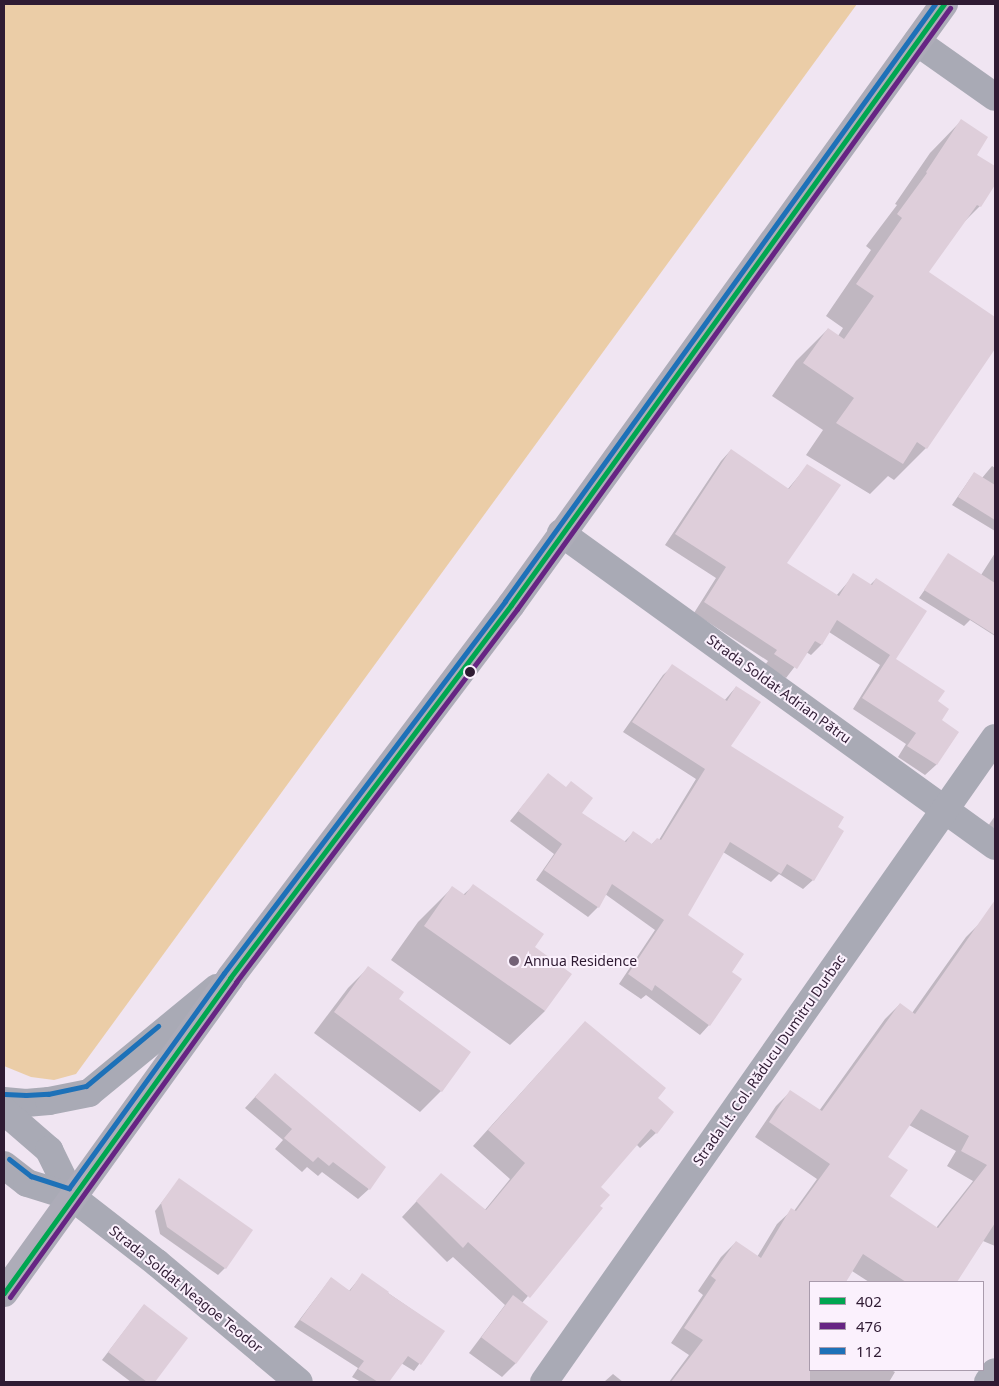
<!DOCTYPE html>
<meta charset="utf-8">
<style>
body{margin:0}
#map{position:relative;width:999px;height:1386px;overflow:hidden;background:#f0e5f2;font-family:"Noto Sans",sans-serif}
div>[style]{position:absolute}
.green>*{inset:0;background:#ebcda7}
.shadow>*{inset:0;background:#0003}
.building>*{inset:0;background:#deceda;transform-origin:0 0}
.minor>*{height:28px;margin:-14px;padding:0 14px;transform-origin:14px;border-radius:14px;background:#a9aab5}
.major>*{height:28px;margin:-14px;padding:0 14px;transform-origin:14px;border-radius:14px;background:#adacb8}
.bus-1>*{height:5px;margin:-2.5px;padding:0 2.5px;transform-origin:2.5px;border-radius:2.5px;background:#00a651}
.bus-2>*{height:5px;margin:-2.5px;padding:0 2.5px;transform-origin:2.5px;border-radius:2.5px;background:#662483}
.bus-3>*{height:5px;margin:-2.5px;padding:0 2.5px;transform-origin:2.5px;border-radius:2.5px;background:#1d71b8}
.dots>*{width:14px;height:14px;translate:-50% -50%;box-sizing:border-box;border:2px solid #fbf1fd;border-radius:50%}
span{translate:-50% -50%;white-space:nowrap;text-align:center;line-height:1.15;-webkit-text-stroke:4px #fbf1fd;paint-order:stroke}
.street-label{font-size:14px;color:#2f1b33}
.poi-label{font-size:14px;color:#2f1b33}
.left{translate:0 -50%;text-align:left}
.frame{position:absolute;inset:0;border:5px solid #2f1b33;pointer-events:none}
.legend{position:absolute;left:809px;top:1281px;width:175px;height:90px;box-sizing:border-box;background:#fbf1fd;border:1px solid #a99bac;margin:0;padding:6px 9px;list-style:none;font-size:15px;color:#2f1b33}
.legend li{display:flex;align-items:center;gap:10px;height:25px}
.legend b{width:25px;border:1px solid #a99bac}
</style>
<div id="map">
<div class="green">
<div style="clip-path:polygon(4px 4px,857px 4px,76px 1074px,54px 1080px,31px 1077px,4px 1066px)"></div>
</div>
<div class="shadow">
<div style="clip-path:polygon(961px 121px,975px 155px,995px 168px,995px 182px,980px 206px,960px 226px,927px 272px,995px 319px,995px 347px,926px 448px,894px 480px,888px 476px,870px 494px,806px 455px,823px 430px,772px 396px,796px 361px,828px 329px,838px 336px,843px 328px,826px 316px,871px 250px,866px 246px,897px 205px,895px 204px,930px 153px)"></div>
<div style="clip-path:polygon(731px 450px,787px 490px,808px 465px,785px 563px,836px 596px,854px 575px,870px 585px,876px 579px,894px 659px,936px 702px,940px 721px,957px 732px,936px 765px,925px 775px,898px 757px,906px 744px,853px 709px,880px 665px,829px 632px,821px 645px,811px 655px,806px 652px,786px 678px,765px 665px,768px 661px,694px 613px,716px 578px,665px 545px,721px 461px)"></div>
<div style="clip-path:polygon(992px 466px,995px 468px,995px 531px,952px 505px,974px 473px,982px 478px)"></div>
<div style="clip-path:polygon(995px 553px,995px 636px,970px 620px,964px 626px,919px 598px,949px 555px,981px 575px)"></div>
<div style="clip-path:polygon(673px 666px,724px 701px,736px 687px,729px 747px,813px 880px,803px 889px,779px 874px,771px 882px,723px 852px,686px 916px,730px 972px,740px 979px,709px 1025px,700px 1035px,646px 995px,641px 999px,619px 984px,655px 930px,605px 894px,598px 907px,588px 917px,536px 880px,554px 854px,510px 821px,548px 775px,565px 788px,581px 813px,624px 842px,633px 833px,651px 845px,657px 839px,659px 840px,696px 779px,623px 732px,663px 675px)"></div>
<div style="clip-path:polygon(995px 816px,995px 842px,983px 833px)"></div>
<div style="clip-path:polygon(473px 886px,533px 948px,545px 1011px,510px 1045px,391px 960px,418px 922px,452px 888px,463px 895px)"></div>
<div style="clip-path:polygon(evenodd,980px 923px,995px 933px,995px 960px,960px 1009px,995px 1034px,995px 1246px,983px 1241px,955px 1282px,869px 1282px,852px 1271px,845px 1282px,810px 1282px,810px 1370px,891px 1370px,895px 1372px,889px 1382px,669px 1382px,689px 1355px,671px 1343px,703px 1295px,698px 1291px,721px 1257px,736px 1242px,757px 1257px,777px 1224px,792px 1210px,794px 1211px,817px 1179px,755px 1137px,776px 1106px,790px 1092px,819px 1111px,885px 1019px,900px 1004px,912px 1013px,966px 937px,980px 923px,909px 1125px,956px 1151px,947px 1166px,973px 1181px,936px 1228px,888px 1197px,886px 1157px,909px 1125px)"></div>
<div style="clip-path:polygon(368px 968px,398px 999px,441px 1091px,420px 1112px,314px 1033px,348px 988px)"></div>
<div style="clip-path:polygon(585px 1022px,656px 1099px,656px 1133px,640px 1148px,636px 1144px,599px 1187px,599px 1206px,602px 1208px,522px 1303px,516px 1363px,502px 1377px,469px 1353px,505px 1305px,453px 1257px,447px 1262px,402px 1217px,441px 1175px,484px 1211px,510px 1179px,473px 1146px)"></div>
<div style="clip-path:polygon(275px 1075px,369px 1189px,358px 1199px,322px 1172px,318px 1176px,307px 1167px,302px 1172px,275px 1149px,283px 1140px,245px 1108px)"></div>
<div style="clip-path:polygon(179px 1180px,225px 1268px,218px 1275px,160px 1234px,155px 1211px)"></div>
<div style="clip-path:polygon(362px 1275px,443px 1331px,414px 1371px,401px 1363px,388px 1382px,361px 1382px,352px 1377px,358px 1368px,294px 1327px,331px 1278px,349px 1291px)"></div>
<div style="clip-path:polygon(144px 1305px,186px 1338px,154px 1382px,131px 1382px,102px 1360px)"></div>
<div style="clip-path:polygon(613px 1374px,623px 1382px,604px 1382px)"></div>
</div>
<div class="building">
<div style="clip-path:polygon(961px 119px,988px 137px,977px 155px,995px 166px,995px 185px,981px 207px,977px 205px,929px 272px,995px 317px,995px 349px,927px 449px,917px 442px,903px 464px,836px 423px,854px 398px,803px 363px,828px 328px,844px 339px,874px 296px,856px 284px,902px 218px,897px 214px,927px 173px,926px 172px)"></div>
<div style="clip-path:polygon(731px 449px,789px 489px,807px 464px,841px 485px,787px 563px,839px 596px,853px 573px,872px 585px,876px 578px,927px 611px,896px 659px,945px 691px,938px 701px,949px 709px,942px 720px,959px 732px,937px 765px,907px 746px,916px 733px,862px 698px,890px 655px,837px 620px,822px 645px,815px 641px,797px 669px,774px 654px,777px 650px,704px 602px,726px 567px,675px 534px)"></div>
<div style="clip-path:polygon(974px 472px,995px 485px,995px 520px,958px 497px)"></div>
<div style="clip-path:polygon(948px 553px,995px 583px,995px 635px,924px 590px)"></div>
<div style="clip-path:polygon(672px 664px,727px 701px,736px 686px,761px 702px,731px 746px,844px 817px,838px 827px,844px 831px,814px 881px,787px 864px,781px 874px,730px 842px,688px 915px,744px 954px,732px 972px,742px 979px,710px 1026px,655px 985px,652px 991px,628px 974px,664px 920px,612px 884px,599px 908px,544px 870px,562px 844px,518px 811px,548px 773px,566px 787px,571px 781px,593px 798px,582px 813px,626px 842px,633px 831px,652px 844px,657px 838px,661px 840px,705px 769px,632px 722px)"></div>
<div style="clip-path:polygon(473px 884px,544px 934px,535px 947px,572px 974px,545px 1011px,424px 926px,452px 886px,465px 895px)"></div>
<div style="clip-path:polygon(evenodd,995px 900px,995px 1223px,957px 1282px,906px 1282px,863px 1254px,846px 1282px,810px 1282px,810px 1382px,671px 1382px,703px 1340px,684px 1328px,716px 1280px,711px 1276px,736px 1241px,761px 1258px,791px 1208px,796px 1211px,830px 1164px,769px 1122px,790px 1090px,822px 1111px,900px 1003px,915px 1014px,995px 900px,921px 1109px,969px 1136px,961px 1151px,987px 1165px,938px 1228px,890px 1196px,908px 1170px,888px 1157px,921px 1109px)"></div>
<div style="clip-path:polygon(368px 966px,404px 992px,399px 999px,471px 1052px,442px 1092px,334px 1012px)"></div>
<div style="clip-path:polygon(585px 1021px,666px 1088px,658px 1098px,674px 1112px,657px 1134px,651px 1129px,601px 1187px,610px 1195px,600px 1206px,603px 1208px,530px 1298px,468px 1242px,463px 1248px,416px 1201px,441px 1173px,486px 1210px,525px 1163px,488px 1130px)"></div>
<div style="clip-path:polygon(275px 1073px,386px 1167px,370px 1190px,333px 1162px,329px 1166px,318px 1157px,313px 1162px,284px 1138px,292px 1129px,255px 1097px)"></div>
<div style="clip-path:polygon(179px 1178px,253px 1230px,226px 1269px,167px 1227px,161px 1203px)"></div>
<div style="clip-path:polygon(362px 1273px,389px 1292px,388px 1293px,445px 1331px,421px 1365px,408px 1356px,389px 1382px,378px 1382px,358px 1369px,364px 1361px,300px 1320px,331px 1277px,350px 1291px)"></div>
<div style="left:513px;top:1295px;width:44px;height:53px;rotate:37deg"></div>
<div style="clip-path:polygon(144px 1304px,188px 1338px,155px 1382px,147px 1382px,108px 1352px)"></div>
</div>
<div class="minor">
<div style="left:917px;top:42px;width:95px;rotate:35.2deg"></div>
<div style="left:561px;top:533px;width:535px;rotate:35.8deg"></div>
<div style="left:4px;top:1101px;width:22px;rotate:5deg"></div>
<div style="left:26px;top:1103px;width:23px;rotate:-5deg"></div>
<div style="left:49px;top:1101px;width:41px;rotate:-11.3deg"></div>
<div style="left:89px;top:1093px;width:166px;rotate:-39.4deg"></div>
<div style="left:4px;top:1111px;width:60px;rotate:40.9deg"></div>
<div style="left:49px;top:1150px;width:52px;rotate:63.9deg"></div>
<div style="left:4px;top:1165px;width:29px;rotate:38deg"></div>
<div style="left:27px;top:1183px;width:47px;rotate:17.3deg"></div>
<div style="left:72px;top:1197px;width:108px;rotate:37.8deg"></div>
<div style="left:157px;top:1263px;width:185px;rotate:40deg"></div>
<div style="left:544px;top:1382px;width:786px;rotate:-55deg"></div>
<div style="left:988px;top:1382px;width:12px;rotate:-55deg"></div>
</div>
<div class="major">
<div style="left:4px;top:1293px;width:388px;rotate:-54.3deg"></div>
<div style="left:230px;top:978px;width:467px;rotate:-53deg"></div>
<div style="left:511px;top:605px;width:741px;rotate:-54.23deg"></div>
</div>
<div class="bus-1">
<div style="left:4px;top:1293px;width:388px;rotate:-54.3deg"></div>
<div style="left:230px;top:978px;width:467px;rotate:-53deg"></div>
<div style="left:511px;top:605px;width:741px;rotate:-54.23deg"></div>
</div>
<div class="bus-2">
<div style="left:10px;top:1297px;width:388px;rotate:-54.3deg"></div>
<div style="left:236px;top:982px;width:467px;rotate:-53deg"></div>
<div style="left:517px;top:609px;width:741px;rotate:-54.23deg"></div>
</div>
<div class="bus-3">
<div style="left:5px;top:1094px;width:21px;rotate:3deg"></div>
<div style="left:26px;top:1095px;width:22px;rotate:-3deg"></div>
<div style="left:48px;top:1094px;width:39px;rotate:-12deg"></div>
<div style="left:86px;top:1086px;width:94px;rotate:-39.8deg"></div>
<div style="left:9px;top:1159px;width:28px;rotate:38deg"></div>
<div style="left:31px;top:1176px;width:40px;rotate:18deg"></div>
<div style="left:69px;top:1188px;width:265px;rotate:-54.2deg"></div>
<div style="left:224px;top:973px;width:466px;rotate:-52.9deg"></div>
<div style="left:505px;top:601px;width:736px;rotate:-54.24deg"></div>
</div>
<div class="dots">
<div style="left:470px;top:672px;background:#2f1b33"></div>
<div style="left:514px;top:961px;background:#736276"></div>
</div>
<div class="street-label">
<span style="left:779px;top:689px;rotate:36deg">Strada Soldat Adrian Pătru</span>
<span style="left:769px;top:1060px;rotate:-55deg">Strada Lt. Col. Răducu Dumitru Durbac</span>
<span style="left:186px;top:1289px;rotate:39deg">Strada Soldat Neagoe Teodor</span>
</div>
<div class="poi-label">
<span class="left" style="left:524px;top:961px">Annua Residence</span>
</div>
<div class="frame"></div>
<ul class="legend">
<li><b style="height:6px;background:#00a651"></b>402</li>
<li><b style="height:6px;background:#662483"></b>476</li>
<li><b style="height:6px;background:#1d71b8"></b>112</li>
</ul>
</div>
